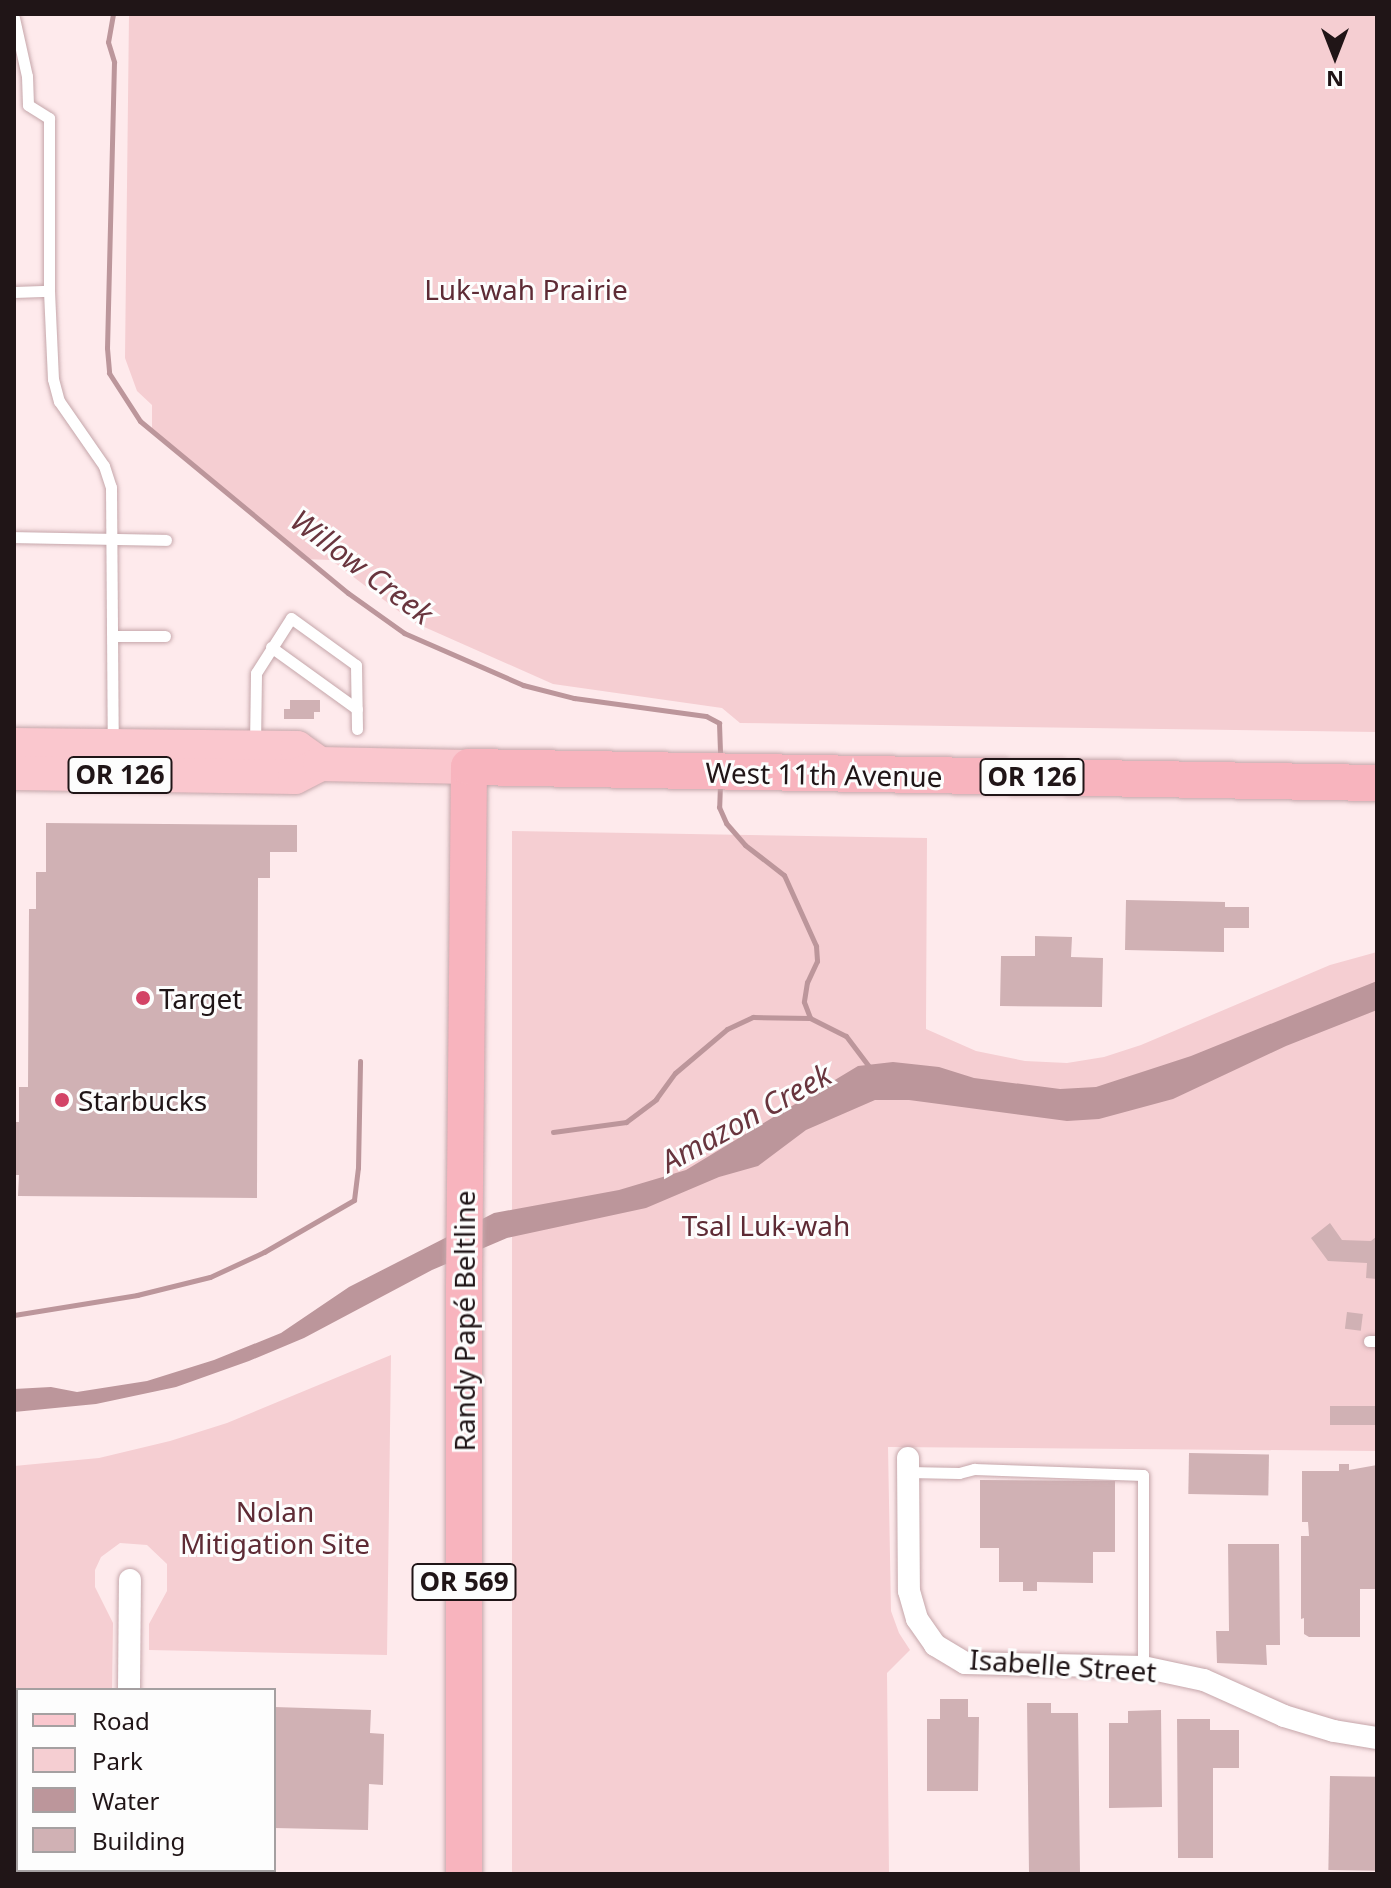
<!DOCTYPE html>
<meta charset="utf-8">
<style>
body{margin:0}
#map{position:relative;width:1391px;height:1888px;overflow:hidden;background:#feeaec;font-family:"Noto Sans",sans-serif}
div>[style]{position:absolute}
.green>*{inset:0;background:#f5ced2}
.water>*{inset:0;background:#bc969b}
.stream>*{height:5px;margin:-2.5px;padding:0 2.5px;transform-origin:2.5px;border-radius:2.5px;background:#bc969b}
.building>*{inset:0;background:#d0b1b4;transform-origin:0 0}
.roads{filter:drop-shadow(0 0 2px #c5a6aa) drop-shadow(0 0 2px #c5a6aa)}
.service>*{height:11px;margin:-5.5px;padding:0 5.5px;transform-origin:5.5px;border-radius:5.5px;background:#fff}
.minor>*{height:22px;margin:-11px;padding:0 11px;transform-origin:11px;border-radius:11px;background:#fff}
.primary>*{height:34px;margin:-17px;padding:0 17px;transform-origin:17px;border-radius:17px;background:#fac7ce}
.trunk>*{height:36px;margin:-18px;padding:0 18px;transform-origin:18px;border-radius:18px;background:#f8b4be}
.dots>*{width:22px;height:22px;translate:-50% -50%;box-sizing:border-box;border:4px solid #fdfdfd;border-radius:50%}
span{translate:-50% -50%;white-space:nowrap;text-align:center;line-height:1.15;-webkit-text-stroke:6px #fdfdfd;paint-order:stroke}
.shield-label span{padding:2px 6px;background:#fdfdfd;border:2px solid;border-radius:6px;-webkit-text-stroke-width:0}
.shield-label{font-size:26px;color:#201517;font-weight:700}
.park-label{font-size:28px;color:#5e2b35}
.street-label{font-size:28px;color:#201517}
.poi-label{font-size:28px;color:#201517}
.left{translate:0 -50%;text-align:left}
.water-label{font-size:30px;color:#69353e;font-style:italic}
.frame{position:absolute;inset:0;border:16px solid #201517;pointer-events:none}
.legend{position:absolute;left:16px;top:1688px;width:260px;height:184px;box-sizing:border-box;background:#fdfdfd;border:2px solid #a5a0a1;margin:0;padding:10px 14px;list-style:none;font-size:24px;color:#201517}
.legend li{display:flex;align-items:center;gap:16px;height:40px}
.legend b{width:40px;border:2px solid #a5a0a1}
.north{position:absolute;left:1295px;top:16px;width:80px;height:80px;-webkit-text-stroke:6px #fdfdfd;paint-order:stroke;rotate:180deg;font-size:22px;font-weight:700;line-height:32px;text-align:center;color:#201517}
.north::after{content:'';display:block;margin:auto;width:28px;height:36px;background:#201517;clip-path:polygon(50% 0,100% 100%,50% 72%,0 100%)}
</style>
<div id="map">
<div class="green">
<div style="clip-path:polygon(129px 14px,1377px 14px,1377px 732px,740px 723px,722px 708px,553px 684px,413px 622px,331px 560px,302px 559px,152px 429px,152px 405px,137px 391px,125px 358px)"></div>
<div style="clip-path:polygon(512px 831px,927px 838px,926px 1029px,976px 1051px,1025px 1061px,1067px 1063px,1104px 1057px,1141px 1045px,1330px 965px,1377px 952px,1377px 1451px,888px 1447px,891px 1611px,899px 1633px,910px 1650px,887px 1673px,889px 1874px,512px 1872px)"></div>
<div style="clip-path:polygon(391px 1355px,387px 1655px,149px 1650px,149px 1624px,167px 1591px,167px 1564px,147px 1545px,120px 1543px,101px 1557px,95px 1570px,95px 1587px,113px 1623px,112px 1690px,18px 1690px,18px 1820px,14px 1820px,14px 1466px,99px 1458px,170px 1441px,227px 1423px)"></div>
</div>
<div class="water">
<div style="clip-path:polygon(1377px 981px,1377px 1010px,1286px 1046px,1173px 1099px,1099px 1119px,1067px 1121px,909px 1100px,875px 1100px,806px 1130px,758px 1166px,719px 1177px,646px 1208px,507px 1238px,432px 1270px,304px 1338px,249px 1361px,176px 1387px,96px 1404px,14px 1412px,14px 1389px,51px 1387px,77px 1392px,147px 1381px,214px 1360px,281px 1333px,349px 1287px,494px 1213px,619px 1190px,686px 1170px,858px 1066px,893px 1062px,939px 1067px,974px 1078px,1060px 1089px,1096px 1087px,1191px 1056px)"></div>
</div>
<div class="stream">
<div style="left:113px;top:14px;width:28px;rotate:100deg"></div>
<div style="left:108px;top:42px;width:21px;rotate:73deg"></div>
<div style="left:114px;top:62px;width:286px;rotate:91.4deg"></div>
<div style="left:107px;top:348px;width:25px;rotate:85deg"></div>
<div style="left:109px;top:373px;width:57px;rotate:57.1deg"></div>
<div style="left:140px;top:421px;width:270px;rotate:39.6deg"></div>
<div style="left:348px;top:593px;width:69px;rotate:35.5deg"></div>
<div style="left:404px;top:633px;width:130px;rotate:23.6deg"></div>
<div style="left:523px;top:685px;width:53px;rotate:14.3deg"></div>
<div style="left:574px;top:698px;width:133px;rotate:7.8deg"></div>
<div style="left:706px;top:716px;width:15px;rotate:28deg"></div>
<div style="left:719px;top:723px;width:35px;rotate:88deg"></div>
<div style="left:720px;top:784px;width:23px;rotate:92deg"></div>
<div style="left:719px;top:807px;width:17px;rotate:66deg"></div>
<div style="left:726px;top:823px;width:29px;rotate:49deg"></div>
<div style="left:745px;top:845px;width:49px;rotate:37.6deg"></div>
<div style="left:784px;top:875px;width:78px;rotate:65.7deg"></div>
<div style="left:816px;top:946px;width:15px;rotate:86deg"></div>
<div style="left:817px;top:961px;width:23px;rotate:115deg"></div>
<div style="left:807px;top:982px;width:20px;rotate:99deg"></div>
<div style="left:804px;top:1002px;width:17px;rotate:69deg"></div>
<div style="left:810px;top:1018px;width:40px;rotate:26.6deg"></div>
<div style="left:846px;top:1036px;width:41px;rotate:52.9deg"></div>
<div style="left:553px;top:1132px;width:74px;rotate:-7.8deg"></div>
<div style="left:626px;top:1122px;width:38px;rotate:-37deg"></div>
<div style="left:656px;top:1099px;width:32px;rotate:-54deg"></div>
<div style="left:675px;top:1073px;width:68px;rotate:-40.2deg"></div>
<div style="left:727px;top:1029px;width:29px;rotate:-25deg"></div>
<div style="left:753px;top:1017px;width:57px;rotate:1deg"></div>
<div style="left:14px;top:1315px;width:125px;rotate:-9.2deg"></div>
<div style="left:137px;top:1295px;width:75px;rotate:-13.9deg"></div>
<div style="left:210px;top:1277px;width:60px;rotate:-24.8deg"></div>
<div style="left:264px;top:1252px;width:104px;rotate:-30deg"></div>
<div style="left:354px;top:1200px;width:32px;rotate:-83deg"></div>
<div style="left:358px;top:1168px;width:107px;rotate:-88.9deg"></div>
</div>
<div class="building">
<div style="clip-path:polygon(290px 700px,320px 700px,320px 712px,314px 712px,314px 719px,284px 719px,284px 709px,290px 709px)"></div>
<div style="clip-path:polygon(46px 823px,297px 825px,297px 852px,270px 852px,270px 878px,258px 878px,257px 1198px,18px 1196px,19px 1175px,14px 1175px,14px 1122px,19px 1122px,19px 1087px,28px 1087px,29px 909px,36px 909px,36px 872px,46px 872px)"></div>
<div style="clip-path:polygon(1126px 900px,1225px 902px,1225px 907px,1249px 907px,1249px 928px,1224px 928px,1224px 952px,1125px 950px)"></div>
<div style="clip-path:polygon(1035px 936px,1072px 937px,1071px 957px,1103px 958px,1102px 1007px,1000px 1006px,1001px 956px,1035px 956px)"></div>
<div style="clip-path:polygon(1330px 1223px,1342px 1240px,1371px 1241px,1377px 1236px,1377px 1279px,1366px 1278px,1367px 1263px,1328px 1261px,1311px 1238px)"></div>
<div style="left:1347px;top:1312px;width:16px;height:17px;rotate:7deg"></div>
<div style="left:1377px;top:1406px;width:19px;height:47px;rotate:90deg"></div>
<div style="left:1189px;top:1453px;width:80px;height:41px;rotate:1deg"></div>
<div style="clip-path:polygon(1339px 1464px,1349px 1464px,1349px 1470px,1377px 1465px,1377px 1589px,1360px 1589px,1360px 1637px,1309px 1637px,1304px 1634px,1304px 1618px,1301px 1619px,1301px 1536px,1309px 1536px,1308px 1522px,1302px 1522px,1302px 1471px,1339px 1471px)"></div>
<div style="clip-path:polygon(980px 1480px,1115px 1481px,1115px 1552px,1093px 1552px,1093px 1583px,1037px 1582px,1037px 1591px,1023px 1591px,1023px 1582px,999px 1582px,999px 1548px,980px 1548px)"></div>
<div style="clip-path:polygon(1228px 1544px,1279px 1544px,1280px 1645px,1266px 1645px,1267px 1665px,1217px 1663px,1216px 1631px,1229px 1631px)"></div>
<div style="clip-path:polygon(940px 1699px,968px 1699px,968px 1717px,979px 1717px,978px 1791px,927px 1791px,927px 1719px,940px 1719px)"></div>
<div style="clip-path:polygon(1027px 1703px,1051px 1703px,1051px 1713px,1078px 1713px,1080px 1873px,1029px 1873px)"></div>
<div style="clip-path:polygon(274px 1707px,371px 1710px,370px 1733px,384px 1734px,383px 1785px,369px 1784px,368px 1830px,274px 1828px)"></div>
<div style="clip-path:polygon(1161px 1710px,1162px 1807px,1109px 1808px,1109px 1723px,1128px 1723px,1128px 1711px)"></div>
<div style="clip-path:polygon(1177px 1719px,1210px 1719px,1210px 1730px,1239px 1730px,1239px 1768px,1213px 1768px,1213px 1858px,1178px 1858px)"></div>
<div style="left:1330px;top:1776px;width:47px;height:94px;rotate:1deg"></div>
</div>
<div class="roads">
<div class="service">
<div style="left:14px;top:18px;width:59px;rotate:77.4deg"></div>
<div style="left:27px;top:76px;width:29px;rotate:88deg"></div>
<div style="left:28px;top:105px;width:25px;rotate:32deg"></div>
<div style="left:49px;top:118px;width:173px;rotate:90deg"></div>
<div style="left:14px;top:292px;width:35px;rotate:-2deg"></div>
<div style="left:49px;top:291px;width:88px;rotate:87.4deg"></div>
<div style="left:53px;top:379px;width:23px;rotate:75deg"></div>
<div style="left:59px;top:401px;width:79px;rotate:55.3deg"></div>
<div style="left:104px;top:466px;width:22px;rotate:72deg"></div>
<div style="left:111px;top:487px;width:256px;rotate:89.6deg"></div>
<div style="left:14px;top:537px;width:152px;rotate:1.1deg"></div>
<div style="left:113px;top:636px;width:52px"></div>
<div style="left:271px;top:647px;width:106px;rotate:35.8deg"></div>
<div style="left:255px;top:746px;width:73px;rotate:-89.2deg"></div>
<div style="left:256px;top:673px;width:65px;rotate:-57.5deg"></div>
<div style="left:291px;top:618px;width:80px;rotate:35.9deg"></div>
<div style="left:356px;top:665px;width:64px;rotate:89.1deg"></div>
<div style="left:1369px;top:1341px;width:8px"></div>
<div style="left:908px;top:1472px;width:51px;rotate:1.1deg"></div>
<div style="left:959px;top:1473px;width:16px;rotate:-15deg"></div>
<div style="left:974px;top:1469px;width:169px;rotate:2deg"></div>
<div style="left:1143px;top:1475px;width:192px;rotate:90deg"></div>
</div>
<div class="minor">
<div style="left:908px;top:1458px;width:133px;rotate:89.6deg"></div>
<div style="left:909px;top:1591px;width:29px;rotate:74deg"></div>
<div style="left:917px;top:1619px;width:32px;rotate:55deg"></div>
<div style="left:935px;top:1645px;width:35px;rotate:31deg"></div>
<div style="left:965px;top:1663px;width:178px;rotate:1.3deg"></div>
<div style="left:1143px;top:1667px;width:62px;rotate:12deg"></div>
<div style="left:1204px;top:1680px;width:88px;rotate:24.2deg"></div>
<div style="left:1284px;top:1716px;width:52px;rotate:16.7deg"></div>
<div style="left:1334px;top:1731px;width:44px;rotate:9.2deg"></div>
<div style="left:129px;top:1690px;width:110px;rotate:-89.5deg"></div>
<div style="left:14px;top:1836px;width:4px"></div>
</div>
<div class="primary">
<div style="left:14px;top:745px;width:283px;rotate:0.6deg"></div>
<div style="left:297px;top:748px;width:28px;rotate:35deg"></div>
<div style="left:14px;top:773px;width:281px;rotate:0.8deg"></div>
<div style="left:295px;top:777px;width:28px;rotate:-27deg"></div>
<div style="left:320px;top:764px;width:149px;rotate:1.2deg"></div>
</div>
<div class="trunk">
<div style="left:464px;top:1874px;width:586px;rotate:-90deg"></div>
<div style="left:464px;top:1288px;width:521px;rotate:-89.45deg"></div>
<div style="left:469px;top:767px;width:908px;rotate:1.01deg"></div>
</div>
</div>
<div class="dots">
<div style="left:143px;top:998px;background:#d34467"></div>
<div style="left:62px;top:1100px;background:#d34467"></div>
</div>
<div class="shield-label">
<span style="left:120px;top:775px">OR 126</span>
<span style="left:1032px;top:777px">OR 126</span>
<span style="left:464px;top:1582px">OR 569</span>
</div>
<div class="park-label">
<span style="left:526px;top:289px">Luk-wah Prairie</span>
<span style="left:766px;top:1225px">Tsal Luk-wah</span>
<span style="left:275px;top:1527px">Nolan<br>Mitigation Site</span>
</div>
<div class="street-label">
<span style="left:824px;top:774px;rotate:1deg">West 11th Avenue</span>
<span style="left:464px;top:1321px;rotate:-90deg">Randy Papé Beltline</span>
<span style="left:1063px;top:1665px;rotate:4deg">Isabelle Street</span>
</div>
<div class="poi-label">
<span class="left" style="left:159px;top:998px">Target</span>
<span class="left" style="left:78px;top:1100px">Starbucks</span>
</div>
<div class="water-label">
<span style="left:362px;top:567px;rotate:37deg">Willow Creek</span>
<span style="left:746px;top:1118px;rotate:-29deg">Amazon Creek</span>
</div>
<div class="frame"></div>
<ul class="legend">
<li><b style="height:10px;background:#fac7ce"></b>Road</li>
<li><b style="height:22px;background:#f5ced2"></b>Park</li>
<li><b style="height:22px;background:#bc969b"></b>Water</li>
<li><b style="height:22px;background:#d0b1b4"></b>Building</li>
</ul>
<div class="north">N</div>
</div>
